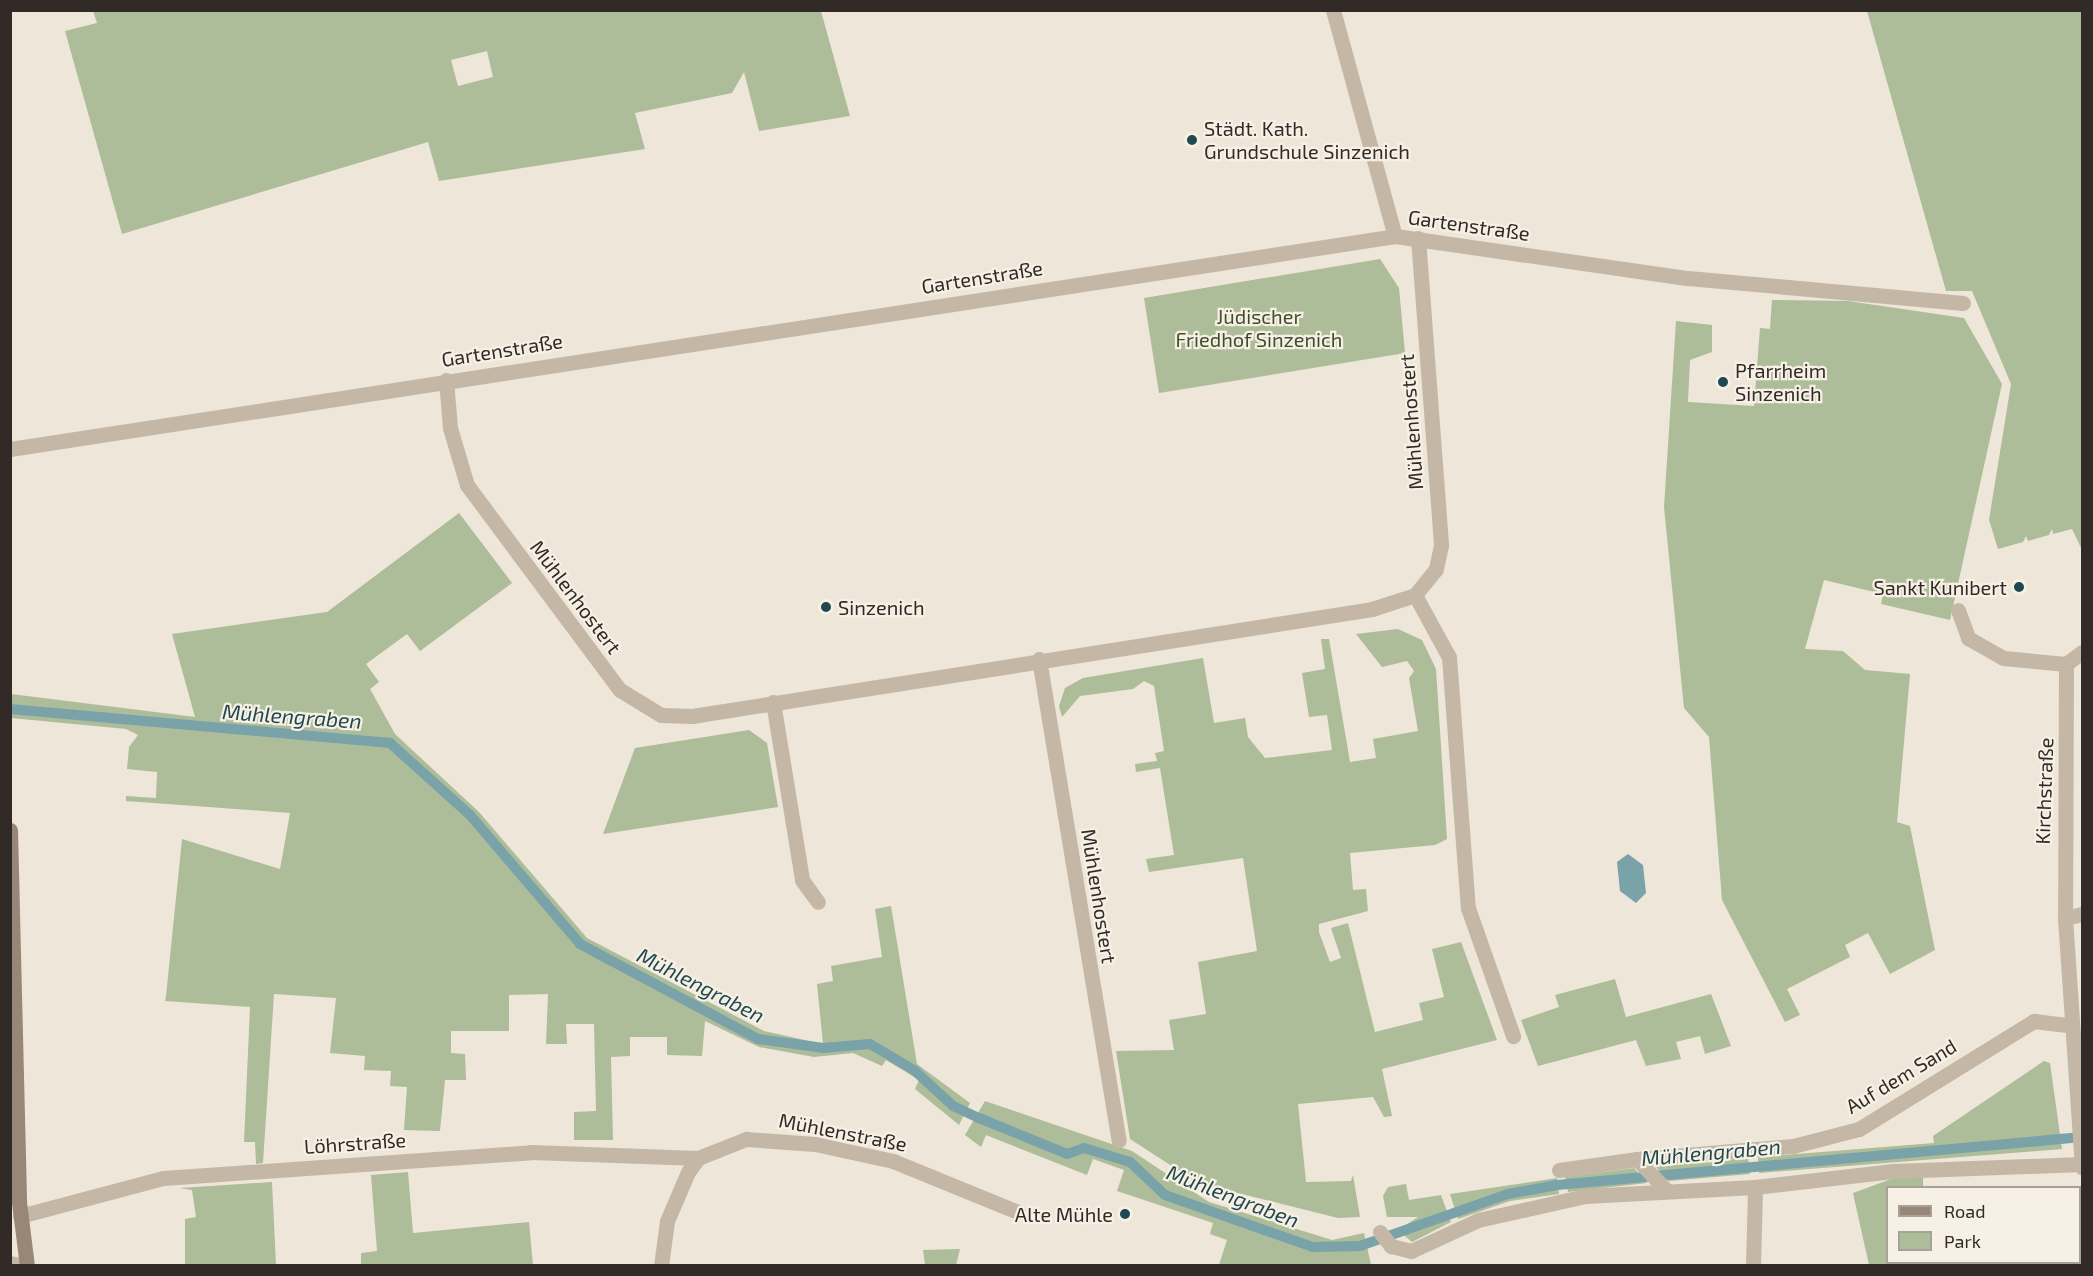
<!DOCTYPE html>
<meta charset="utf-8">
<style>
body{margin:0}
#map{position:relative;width:2093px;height:1276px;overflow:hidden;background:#eee6d8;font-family:"Exo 2",sans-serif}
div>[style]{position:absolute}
.green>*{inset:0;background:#adbc99}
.water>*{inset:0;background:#79a3a9}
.stream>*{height:10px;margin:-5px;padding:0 5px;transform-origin:5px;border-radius:5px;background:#79a3a9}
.street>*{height:15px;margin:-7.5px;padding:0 7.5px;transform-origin:7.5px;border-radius:7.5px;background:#c5b7a5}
.secondary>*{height:15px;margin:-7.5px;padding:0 7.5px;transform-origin:7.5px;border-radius:7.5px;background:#988677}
.dots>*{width:16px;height:16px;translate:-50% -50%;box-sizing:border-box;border:3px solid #f7f0e4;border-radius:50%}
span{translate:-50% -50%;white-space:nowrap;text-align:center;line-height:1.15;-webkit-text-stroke:4.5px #f7f0e4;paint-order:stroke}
.poi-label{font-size:20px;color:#322a26}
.left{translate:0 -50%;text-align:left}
.right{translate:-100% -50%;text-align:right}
.street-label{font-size:20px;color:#322a26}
.park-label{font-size:20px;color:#3e4e2c}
.water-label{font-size:21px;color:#1f484f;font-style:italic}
.frame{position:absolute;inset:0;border:12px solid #322a26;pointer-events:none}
.legend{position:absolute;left:1886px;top:1186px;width:195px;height:78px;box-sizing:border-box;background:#f7f0e4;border:2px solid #a8a198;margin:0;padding:8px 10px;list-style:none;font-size:18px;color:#322a26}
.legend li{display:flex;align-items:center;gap:12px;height:30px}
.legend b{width:30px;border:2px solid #a8a198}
</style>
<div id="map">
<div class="green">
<div style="clip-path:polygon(evenodd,93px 11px,821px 11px,850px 116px,759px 131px,744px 72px,732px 93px,635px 113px,645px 149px,439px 181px,428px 142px,122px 234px,65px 31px,97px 23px,93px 11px,487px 51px,493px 77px,458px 86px,451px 60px,487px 51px)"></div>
<div style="clip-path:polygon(1867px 11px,2082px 11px,2082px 550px,2072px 529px,2053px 534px,2052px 529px,2049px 535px,2028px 541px,2026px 536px,2023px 542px,1998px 549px,1989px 520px,2011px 384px,1972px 291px,1946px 291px)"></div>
<div style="clip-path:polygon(1380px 259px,1399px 288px,1405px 353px,1159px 393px,1144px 298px)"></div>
<div style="clip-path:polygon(1772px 300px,1848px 301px,1964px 318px,2002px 384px,1950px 620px,1881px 604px,1883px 594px,1824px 580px,1805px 649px,1843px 651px,1865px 670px,1910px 674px,1897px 822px,1910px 826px,1935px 950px,1890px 974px,1868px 933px,1845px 945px,1850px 957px,1787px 989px,1800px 1015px,1785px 1022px,1722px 900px,1709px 737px,1684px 708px,1664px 507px,1676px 321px,1712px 325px,1712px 352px,1690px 360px,1688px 402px,1754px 406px,1760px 328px,1770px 329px)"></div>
<div style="clip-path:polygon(459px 513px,512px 583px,420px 651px,407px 634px,366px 664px,379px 682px,370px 689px,395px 734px,479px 812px,587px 938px,764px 1031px,823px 1044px,817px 984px,833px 981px,831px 966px,882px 957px,875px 909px,891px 906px,917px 1064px,970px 1103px,959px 1125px,915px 1089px,919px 1080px,886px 1060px,882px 1066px,853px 1053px,814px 1057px,759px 1047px,705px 1021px,702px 1056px,667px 1055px,667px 1037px,630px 1037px,630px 1056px,611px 1057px,613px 1140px,574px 1140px,574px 1112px,596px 1111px,594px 1024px,566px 1024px,567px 1044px,546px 1044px,548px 994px,509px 995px,509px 1031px,451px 1031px,451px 1053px,465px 1054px,466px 1080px,445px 1080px,440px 1131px,404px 1130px,407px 1087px,390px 1086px,391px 1071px,364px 1070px,365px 1056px,330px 1053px,336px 998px,274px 994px,263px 1163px,256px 1164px,255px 1142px,244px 1142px,250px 1007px,165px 1001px,166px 996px,182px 839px,280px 869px,290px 813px,126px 801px,126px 796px,156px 798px,157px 772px,127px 769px,129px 747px,138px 735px,126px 729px,11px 718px,11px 694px,195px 717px,172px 634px,327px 612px)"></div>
<div style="clip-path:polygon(1398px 629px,1422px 640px,1436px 669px,1447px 839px,1435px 845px,1350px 853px,1353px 890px,1366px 889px,1368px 911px,1319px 924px,1319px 932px,1330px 962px,1341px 958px,1331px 928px,1348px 923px,1375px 1032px,1423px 1020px,1419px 1003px,1444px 997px,1432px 949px,1461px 942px,1497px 1040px,1382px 1069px,1392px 1116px,1384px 1117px,1373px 1097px,1298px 1104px,1306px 1182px,1351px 1181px,1353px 1175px,1360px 1217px,1338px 1218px,1198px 1183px,1130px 1139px,1116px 1051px,1174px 1050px,1169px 1020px,1206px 1014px,1198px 962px,1257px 951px,1243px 858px,1149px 872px,1146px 859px,1174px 855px,1160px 768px,1136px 772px,1135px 764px,1157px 761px,1155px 753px,1164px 751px,1154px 686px,1144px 681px,1133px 689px,1080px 696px,1062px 717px,1059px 706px,1065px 688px,1083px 678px,1203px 658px,1214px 723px,1245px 718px,1248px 737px,1265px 758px,1332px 750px,1327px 715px,1309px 717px,1302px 673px,1325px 669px,1321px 639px,1329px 639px,1350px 762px,1376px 758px,1373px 739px,1418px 731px,1409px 678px,1414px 671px,1407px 661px,1382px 667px,1356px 634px)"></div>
<div style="clip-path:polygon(749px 730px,767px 743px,778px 807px,603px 834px,635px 748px)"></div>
<div style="clip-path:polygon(1615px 979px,1626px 1017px,1711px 994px,1731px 1046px,1705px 1054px,1700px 1036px,1676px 1042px,1681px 1059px,1646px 1066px,1636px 1040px,1538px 1066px,1521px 1020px,1559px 1007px,1555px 995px)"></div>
<div style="clip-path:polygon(2044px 1061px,2050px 1063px,2062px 1149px,1759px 1173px,1758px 1157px,1934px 1143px,1933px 1136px)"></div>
<div style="clip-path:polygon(985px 1101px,1132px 1151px,1209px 1202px,1332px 1240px,1364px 1233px,1371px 1265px,1219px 1265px,1227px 1240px,1210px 1234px,1213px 1223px,1117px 1191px,1124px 1170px,1093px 1159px,1087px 1175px,986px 1135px,981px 1147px,965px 1135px)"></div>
<div style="clip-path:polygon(1748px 1158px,1750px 1174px,1669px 1181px,1655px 1166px)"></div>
<div style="clip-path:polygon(1634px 1168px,1647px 1183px,1568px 1192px,1565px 1177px)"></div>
<div style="clip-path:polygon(408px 1172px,413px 1233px,529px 1222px,533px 1265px,356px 1265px,361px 1265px,361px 1253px,377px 1251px,371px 1175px)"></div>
<div style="clip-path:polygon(1557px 1178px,1559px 1194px,1510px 1201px,1458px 1219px,1450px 1194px)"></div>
<div style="clip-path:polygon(1894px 1178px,1923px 1178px,1923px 1187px,1888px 1188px,1888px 1262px,1926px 1265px,1869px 1265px,1853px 1193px)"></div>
<div style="clip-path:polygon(272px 1182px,276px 1265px,185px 1265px,185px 1219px,196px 1217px,192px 1190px,180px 1188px)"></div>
<div style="clip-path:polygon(1406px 1184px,1409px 1200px,1441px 1195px,1451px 1222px,1412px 1242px,1398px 1230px,1418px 1217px,1387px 1217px,1383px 1196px,1388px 1187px)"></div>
<div style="clip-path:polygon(960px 1249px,956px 1265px,925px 1265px,923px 1250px)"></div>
</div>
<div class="water">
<div style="clip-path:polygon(1628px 854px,1643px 865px,1646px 893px,1636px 903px,1620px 891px,1617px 862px)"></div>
</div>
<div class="stream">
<div style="left:10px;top:709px;width:382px;rotate:5.1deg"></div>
<div style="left:390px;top:743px;width:108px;rotate:42deg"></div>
<div style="left:470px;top:815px;width:170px;rotate:49.5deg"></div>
<div style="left:580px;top:944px;width:202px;rotate:28.1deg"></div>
<div style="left:758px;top:1039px;width:66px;rotate:7.9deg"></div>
<div style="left:823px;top:1048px;width:47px;rotate:-4.9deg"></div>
<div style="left:870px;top:1044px;width:51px;rotate:30.6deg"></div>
<div style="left:914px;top:1070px;width:53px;rotate:42.7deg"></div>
<div style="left:953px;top:1106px;width:29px;rotate:25deg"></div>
<div style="left:979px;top:1118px;width:95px;rotate:22.2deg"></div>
<div style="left:1067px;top:1154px;width:18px;rotate:-19deg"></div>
<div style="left:1084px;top:1148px;width:48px;rotate:16.9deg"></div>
<div style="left:1130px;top:1162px;width:48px;rotate:43.3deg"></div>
<div style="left:1165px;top:1195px;width:157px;rotate:19.4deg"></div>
<div style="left:1313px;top:1247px;width:47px;rotate:-1.2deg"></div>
<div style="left:1360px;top:1246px;width:157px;rotate:-19.4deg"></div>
<div style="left:1508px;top:1194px;width:50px;rotate:-10.4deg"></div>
<div style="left:1557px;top:1185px;width:527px;rotate:-5.22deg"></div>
</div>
<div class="street">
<div style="left:1333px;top:10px;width:234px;rotate:74.7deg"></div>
<div style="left:1418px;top:238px;width:308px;rotate:85.7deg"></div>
<div style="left:1441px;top:545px;width:25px;rotate:102deg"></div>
<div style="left:1436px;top:569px;width:33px;rotate:129deg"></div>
<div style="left:1415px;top:595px;width:71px;rotate:61.3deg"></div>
<div style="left:1449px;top:657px;width:252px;rotate:85.7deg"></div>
<div style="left:1468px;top:908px;width:136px;rotate:70.6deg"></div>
<div style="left:446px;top:380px;width:48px;rotate:85.2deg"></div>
<div style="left:450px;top:428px;width:59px;rotate:73.4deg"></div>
<div style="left:467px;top:485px;width:256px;rotate:53.3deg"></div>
<div style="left:620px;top:690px;width:48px;rotate:31.4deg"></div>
<div style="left:661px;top:715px;width:31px;rotate:2deg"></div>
<div style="left:692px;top:716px;width:688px;rotate:-8.94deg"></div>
<div style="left:1372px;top:609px;width:45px;rotate:-18deg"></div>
<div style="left:10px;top:449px;width:1401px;rotate:-8.74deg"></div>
<div style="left:1395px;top:236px;width:296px;rotate:8.2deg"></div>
<div style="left:1688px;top:278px;width:276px;rotate:5.2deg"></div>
<div style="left:1958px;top:610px;width:30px;rotate:70deg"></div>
<div style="left:1968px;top:638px;width:40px;rotate:29.7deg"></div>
<div style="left:2003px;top:658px;width:63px;rotate:5.4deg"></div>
<div style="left:2066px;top:664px;width:20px;rotate:-37deg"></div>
<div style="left:1039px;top:659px;width:488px;rotate:80.6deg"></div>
<div style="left:2066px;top:664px;width:254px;rotate:90.2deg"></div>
<div style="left:2065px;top:918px;width:250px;rotate:86.1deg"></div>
<div style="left:773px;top:702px;width:180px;rotate:80.7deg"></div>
<div style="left:802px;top:880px;width:27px;rotate:54deg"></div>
<div style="left:2065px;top:918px;width:17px;rotate:-13deg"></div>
<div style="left:1559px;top:1170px;width:79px;rotate:-8deg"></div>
<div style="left:1667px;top:1191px;width:44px;rotate:-133.2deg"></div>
<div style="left:1637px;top:1159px;width:157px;rotate:-4.8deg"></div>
<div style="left:1793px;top:1146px;width:68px;rotate:-14.4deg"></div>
<div style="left:1859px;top:1129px;width:206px;rotate:-31.7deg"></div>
<div style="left:2034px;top:1021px;width:35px;rotate:7deg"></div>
<div style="left:20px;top:1216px;width:148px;rotate:-14.9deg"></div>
<div style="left:163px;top:1178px;width:369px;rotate:-4deg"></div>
<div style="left:531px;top:1152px;width:167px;rotate:2.1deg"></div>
<div style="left:1380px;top:1232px;width:18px;rotate:52deg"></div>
<div style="left:1391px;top:1246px;width:21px;rotate:14deg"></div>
<div style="left:1411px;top:1251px;width:74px;rotate:-24.8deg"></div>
<div style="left:1478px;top:1220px;width:110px;rotate:-12.6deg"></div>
<div style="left:1585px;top:1196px;width:170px;rotate:-3deg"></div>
<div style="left:1755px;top:1187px;width:139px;rotate:-6.6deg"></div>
<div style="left:1893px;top:1171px;width:188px;rotate:-2.1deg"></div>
<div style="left:10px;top:1263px;width:16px;rotate:11deg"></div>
<div style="left:661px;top:1266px;width:45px;rotate:-82.4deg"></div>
<div style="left:667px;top:1221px;width:53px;rotate:-66.8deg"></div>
<div style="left:688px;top:1172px;width:17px;rotate:-54deg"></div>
<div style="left:698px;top:1158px;width:52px;rotate:-21.6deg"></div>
<div style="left:746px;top:1139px;width:69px;rotate:4.1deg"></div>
<div style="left:815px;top:1144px;width:80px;rotate:12.3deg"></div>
<div style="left:893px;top:1161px;width:135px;rotate:22.2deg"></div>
<div style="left:1753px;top:1266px;width:79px;rotate:-88.5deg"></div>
</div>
<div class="secondary">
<div style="left:10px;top:830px;width:372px;rotate:88.6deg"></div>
<div style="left:19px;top:1202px;width:64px;rotate:82.9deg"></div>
</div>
<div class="dots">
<div style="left:1192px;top:140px;background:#1f484f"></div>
<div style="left:1723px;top:382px;background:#1f484f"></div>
<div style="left:2019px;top:587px;background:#1f484f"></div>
<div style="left:826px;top:607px;background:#1f484f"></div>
<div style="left:1125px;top:1214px;background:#1f484f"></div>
</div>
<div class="poi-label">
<span class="left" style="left:1204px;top:140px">Städt. Kath.<br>Grundschule Sinzenich</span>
<span class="left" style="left:1735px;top:382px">Pfarrheim<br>Sinzenich</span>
<span class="right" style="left:2007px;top:587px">Sankt Kunibert</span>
<span class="left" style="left:838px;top:607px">Sinzenich</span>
<span class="right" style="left:1113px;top:1214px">Alte Mühle</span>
</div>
<div class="street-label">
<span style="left:1469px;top:225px;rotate:8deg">Gartenstraße</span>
<span style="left:982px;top:277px;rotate:-9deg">Gartenstraße</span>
<span style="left:502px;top:350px;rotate:-9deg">Gartenstraße</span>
<span style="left:1411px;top:422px;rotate:-94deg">Mühlenhostert</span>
<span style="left:576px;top:597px;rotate:53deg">Mühlenhostert</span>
<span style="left:2044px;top:791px;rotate:-88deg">Kirchstraße</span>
<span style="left:1099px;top:896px;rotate:81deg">Mühlenhostert</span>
<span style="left:1901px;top:1076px;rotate:-31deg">Auf dem Sand</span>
<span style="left:843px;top:1132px;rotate:11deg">Mühlenstraße</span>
<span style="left:355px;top:1143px;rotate:-4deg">Löhrstraße</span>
</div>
<div class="park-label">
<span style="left:1259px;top:328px">Jüdischer<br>Friedhof Sinzenich</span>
</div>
<div class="water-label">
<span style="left:292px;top:716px;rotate:4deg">Mühlengraben</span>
<span style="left:701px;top:985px;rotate:27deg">Mühlengraben</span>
<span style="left:1711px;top:1152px;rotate:-5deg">Mühlengraben</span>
<span style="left:1233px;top:1196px;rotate:21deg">Mühlengraben</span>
</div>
<div class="frame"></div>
<ul class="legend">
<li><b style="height:8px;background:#988677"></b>Road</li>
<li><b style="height:16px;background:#adbc99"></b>Park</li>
</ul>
</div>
